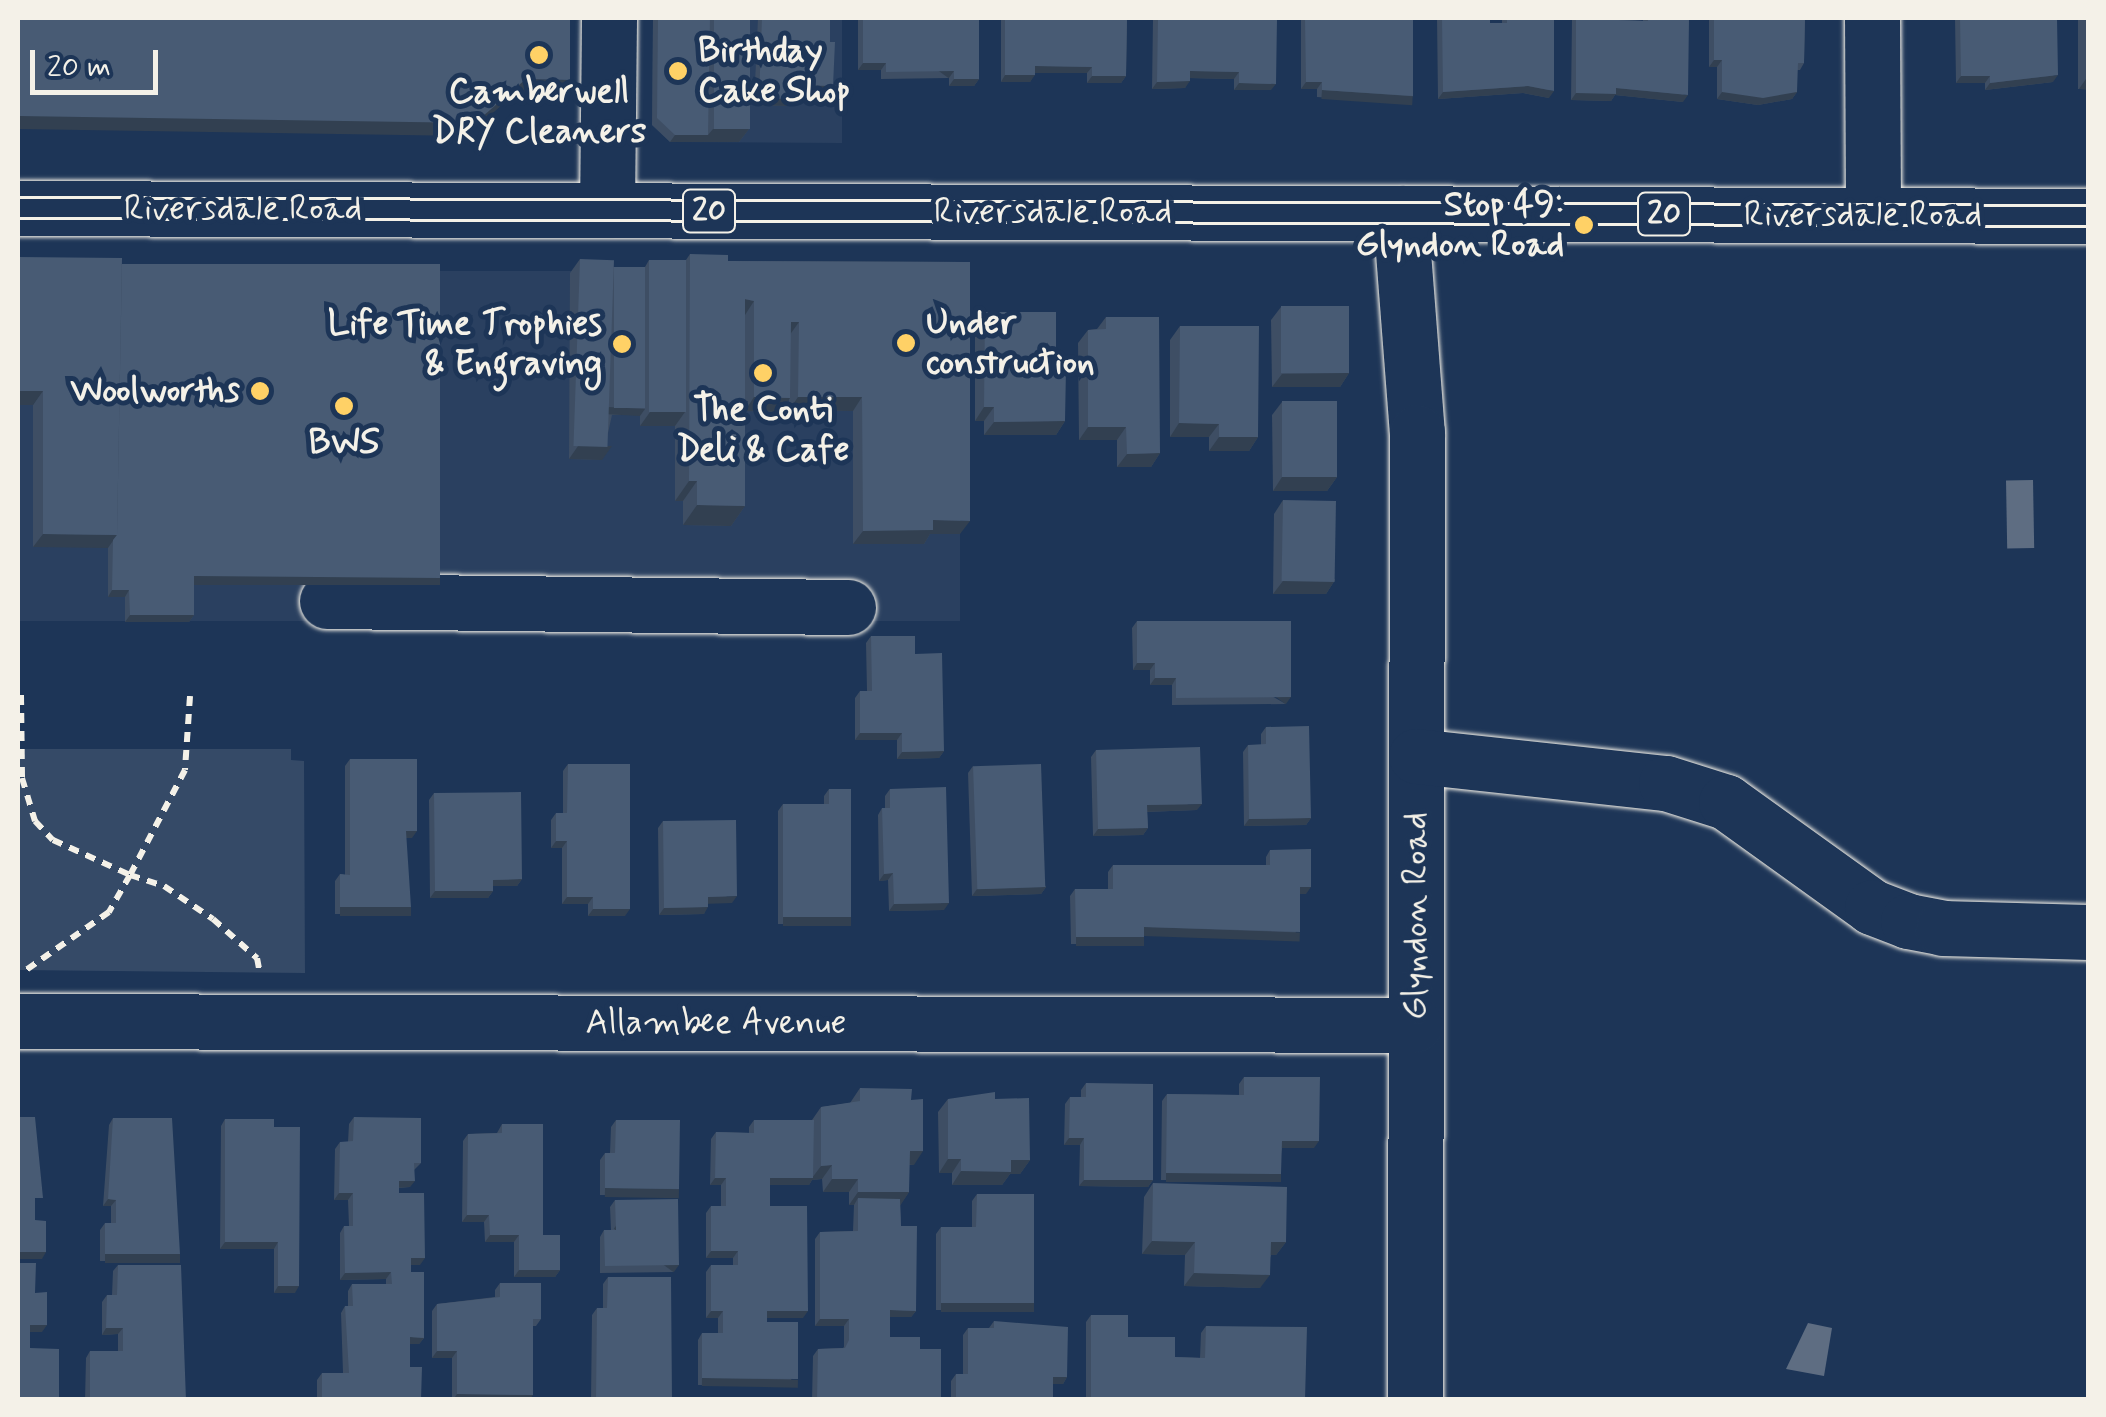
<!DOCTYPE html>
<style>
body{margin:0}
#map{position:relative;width:2106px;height:1417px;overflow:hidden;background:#1d3557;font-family:Mynerve,sans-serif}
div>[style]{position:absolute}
.built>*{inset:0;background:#2a4060;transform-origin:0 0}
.green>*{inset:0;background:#354a67}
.water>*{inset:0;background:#5e6d82;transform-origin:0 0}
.path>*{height:6px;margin-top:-3px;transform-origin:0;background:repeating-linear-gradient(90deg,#f4f1e8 0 10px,transparent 0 18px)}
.roads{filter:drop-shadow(0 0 2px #f4f1e8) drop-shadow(0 0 2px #f4f1e8)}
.minor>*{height:55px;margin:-27.5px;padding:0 27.5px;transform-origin:27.5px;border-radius:27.5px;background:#1d3557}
.major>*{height:55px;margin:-27.5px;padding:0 27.5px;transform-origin:27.5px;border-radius:27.5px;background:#1d3557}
.tram>*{height:2.5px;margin:-1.25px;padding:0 1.25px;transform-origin:1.25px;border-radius:1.25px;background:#f4f1e8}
.wall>*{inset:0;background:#3e4e64;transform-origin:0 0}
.shaded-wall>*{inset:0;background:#324051;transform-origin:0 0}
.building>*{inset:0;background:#485b74;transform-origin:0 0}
.dots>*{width:28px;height:28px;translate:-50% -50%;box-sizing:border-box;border:5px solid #1d3557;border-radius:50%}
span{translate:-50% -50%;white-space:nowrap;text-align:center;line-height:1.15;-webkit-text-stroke:10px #1d3557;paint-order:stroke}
.shield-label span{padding:2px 8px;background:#1d3557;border:2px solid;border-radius:8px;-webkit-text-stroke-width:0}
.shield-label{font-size:32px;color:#f4f1e8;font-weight:700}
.poi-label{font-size:35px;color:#f4f1e8;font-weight:700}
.left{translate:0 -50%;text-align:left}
.right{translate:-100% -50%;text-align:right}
.street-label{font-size:35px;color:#f4f1e8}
.frame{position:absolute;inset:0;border:20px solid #f4f1e8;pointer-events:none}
.scale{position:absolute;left:30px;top:50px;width:128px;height:45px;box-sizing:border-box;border:5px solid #f4f1e8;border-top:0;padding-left:12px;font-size:30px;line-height:35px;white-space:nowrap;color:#f4f1e8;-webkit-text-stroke:8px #1d3557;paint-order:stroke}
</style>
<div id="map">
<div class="built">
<div style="clip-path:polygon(653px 18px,842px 18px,842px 143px,670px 142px,652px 125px)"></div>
<div style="left:18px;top:271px;width:942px;height:350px"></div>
</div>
<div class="green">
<div style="clip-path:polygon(18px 749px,291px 749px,291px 760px,304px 761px,305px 973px,18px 970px)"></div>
</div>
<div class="water">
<div style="left:2033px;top:480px;width:68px;height:27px;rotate:89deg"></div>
<div style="clip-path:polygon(1808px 1323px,1832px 1328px,1824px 1376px,1786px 1369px)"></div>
</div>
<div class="path">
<div style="left:21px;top:695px;width:83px;rotate:89.3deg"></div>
<div style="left:22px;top:778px;width:45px;rotate:73.2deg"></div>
<div style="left:35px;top:821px;width:26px;rotate:47deg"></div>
<div style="left:53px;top:840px;width:85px;rotate:24.4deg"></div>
<div style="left:130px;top:875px;width:43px;rotate:119.6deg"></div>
<div style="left:109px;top:912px;width:106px;rotate:145deg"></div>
<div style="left:190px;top:696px;width:74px;rotate:93.9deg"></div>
<div style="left:185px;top:770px;width:119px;rotate:117.6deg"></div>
<div style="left:130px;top:875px;width:36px;rotate:18deg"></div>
<div style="left:164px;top:886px;width:59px;rotate:34deg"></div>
<div style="left:213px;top:919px;width:59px;rotate:41.6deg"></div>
<div style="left:257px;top:958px;width:16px;rotate:79deg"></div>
</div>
<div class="roads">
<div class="minor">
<div style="left:1872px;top:18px;width:196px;rotate:89.7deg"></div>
<div style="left:607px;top:210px;width:192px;rotate:-89.4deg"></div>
<div style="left:1400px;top:213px;width:220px;rotate:85.6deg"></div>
<div style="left:1417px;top:432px;width:968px;rotate:90.12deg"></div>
<div style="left:327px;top:601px;width:521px;rotate:0.66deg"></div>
<div style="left:1416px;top:756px;width:251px;rotate:6.2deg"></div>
<div style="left:1666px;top:783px;width:63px;rotate:17.6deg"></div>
<div style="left:1726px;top:802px;width:180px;rotate:35.7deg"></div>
<div style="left:1872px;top:907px;width:39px;rotate:21deg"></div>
<div style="left:1908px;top:921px;width:36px;rotate:11deg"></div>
<div style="left:1943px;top:928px;width:145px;rotate:1.6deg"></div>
<div style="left:18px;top:1021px;width:1397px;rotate:0.16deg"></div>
</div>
<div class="major">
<div style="left:18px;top:208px;width:2070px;rotate:0.22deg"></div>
</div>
</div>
<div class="tram">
<div style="left:18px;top:197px;width:2070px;rotate:0.22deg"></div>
<div style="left:18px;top:218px;width:2070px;rotate:0.22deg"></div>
</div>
<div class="wall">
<div style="clip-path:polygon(653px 18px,750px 18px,749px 129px,739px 142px,670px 142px,652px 125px)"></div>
<div style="clip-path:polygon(758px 18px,830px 18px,830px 42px,833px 86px,828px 93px,795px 92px,795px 99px,790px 106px,754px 105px)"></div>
<div style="clip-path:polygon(858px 18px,979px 18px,979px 79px,974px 86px,949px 86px,949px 78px,881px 79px,881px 70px,858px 70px)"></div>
<div style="clip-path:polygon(1001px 18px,1127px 18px,1126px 76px,1121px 83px,1087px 83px,1087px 73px,1035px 73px,1030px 82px,1001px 82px)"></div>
<div style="clip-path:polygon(1153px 18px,1277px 18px,1271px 90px,1234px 90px,1234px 79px,1190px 78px,1185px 88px,1152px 89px)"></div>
<div style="clip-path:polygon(1301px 18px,1413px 18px,1413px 96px,1408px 103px,1317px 97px,1317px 89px,1301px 89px)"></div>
<div style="clip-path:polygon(1437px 18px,1490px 18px,1490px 23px,1502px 23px,1502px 18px,1554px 18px,1549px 98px,1523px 93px,1438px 99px)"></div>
<div style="clip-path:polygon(1572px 18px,1618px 18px,1618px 20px,1643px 21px,1643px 18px,1689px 18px,1683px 102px,1615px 95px,1611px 101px,1571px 100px)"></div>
<div style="clip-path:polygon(1709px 18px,1805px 18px,1804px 63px,1800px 70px,1797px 70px,1797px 92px,1792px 99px,1758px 105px,1717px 99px,1717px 67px,1709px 67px)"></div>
<div style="clip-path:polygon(1955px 18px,2057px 18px,2053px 82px,1985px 90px,1985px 83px,1956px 83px)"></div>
<div style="left:2078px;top:18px;width:10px;height:71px"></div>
<div style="clip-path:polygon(690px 254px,728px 261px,970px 262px,960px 534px,930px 534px,924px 544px,853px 544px,853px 411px,789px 410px,789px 399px,780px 412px,745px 411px,745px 506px,731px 526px,683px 525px,683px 501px,675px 501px,675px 425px,640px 426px,640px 415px,612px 415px,602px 460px,569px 459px,570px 273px,580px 259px,614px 267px,645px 267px,649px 260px,686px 260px)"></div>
<div style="clip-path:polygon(122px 264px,435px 585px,194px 583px,194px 615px,189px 622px,125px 622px,125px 597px,108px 597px,108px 547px,33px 547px,33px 405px)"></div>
<div style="clip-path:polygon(1281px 307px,1349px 373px,1340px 387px,1272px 387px,1271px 320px)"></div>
<div style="clip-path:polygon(985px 312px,1056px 369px,1065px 421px,1056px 435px,984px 435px,984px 421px,975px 421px,975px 325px)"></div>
<div style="clip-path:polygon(1106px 317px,1160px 453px,1151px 467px,1117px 467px,1117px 440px,1079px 440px,1078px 343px,1088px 330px,1097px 329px)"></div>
<div style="clip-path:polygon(1180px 326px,1258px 437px,1249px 451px,1209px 451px,1209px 437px,1170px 437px,1170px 340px)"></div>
<div style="clip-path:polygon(1282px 402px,1337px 477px,1327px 491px,1273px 491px,1272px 415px)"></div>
<div style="clip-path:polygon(1283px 500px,1335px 580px,1326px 594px,1273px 594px,1274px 514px)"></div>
<div style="clip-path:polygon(1137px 621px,1286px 704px,1172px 705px,1172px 685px,1150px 685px,1150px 670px,1133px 670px,1132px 628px)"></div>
<div style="clip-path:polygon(871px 636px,915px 654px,944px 751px,939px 758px,897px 759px,897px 740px,855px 740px,855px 698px,860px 691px,867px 691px,866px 643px)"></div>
<div style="clip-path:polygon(1266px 727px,1311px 818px,1306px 825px,1244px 826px,1243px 752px,1248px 745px,1261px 745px,1261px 734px)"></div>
<div style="clip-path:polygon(1096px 750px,1197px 810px,1147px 812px,1148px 828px,1143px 835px,1093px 836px,1091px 757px)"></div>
<div style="clip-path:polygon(350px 759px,412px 838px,406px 838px,406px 914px,335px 914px,335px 881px,340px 874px,345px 875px,345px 766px)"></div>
<div style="clip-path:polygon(568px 764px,625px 916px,588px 916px,588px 904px,562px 904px,562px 848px,551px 848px,551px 820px,556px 813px,563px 813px,563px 771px)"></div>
<div style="clip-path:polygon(973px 766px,1046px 887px,1041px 894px,972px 896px,968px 773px)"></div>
<div style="clip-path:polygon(829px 789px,851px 917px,846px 924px,778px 924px,778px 811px,783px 804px,824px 804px,824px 796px)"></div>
<div style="clip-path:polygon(890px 789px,944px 910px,889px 911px,888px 880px,879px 881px,878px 815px,882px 808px,885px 808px,885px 796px)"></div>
<div style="clip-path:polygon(434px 793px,522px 879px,517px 886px,493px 886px,493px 891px,488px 898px,430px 898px,429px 800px)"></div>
<div style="clip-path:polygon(663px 821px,732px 903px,708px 903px,704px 914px,659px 915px,658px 828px)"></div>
<div style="clip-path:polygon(1270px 850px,1306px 894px,1300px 894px,1295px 939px,1144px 934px,1144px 937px,1139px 944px,1071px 944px,1070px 896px,1075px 889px,1108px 889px,1108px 872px,1113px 865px,1266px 865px,1266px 857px)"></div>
<div style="clip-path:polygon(1244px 1077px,1314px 1148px,1282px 1148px,1276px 1181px,1161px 1180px,1162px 1101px,1167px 1094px,1239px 1095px,1239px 1084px)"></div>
<div style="clip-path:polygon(1086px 1083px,1153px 1180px,1148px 1187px,1079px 1186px,1080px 1145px,1064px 1145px,1065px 1104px,1070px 1097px,1081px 1097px,1081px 1090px)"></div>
<div style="clip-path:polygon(860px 1088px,914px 1165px,909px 1165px,909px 1192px,900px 1205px,901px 1226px,916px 1311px,911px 1317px,890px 1317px,890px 1337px,920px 1349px,941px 1400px,812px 1400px,813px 1356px,818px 1349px,843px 1348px,844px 1347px,844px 1326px,815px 1326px,815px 1239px,820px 1232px,853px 1231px,854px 1205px,849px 1205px,849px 1192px,823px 1192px,822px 1179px,812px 1180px,809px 1185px,770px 1185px,770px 1206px,803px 1318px,767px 1318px,767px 1322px,794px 1386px,698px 1385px,698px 1340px,702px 1333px,718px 1333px,718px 1318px,706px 1318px,706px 1272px,711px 1265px,733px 1265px,733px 1258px,706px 1258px,706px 1213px,711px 1206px,721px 1206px,721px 1185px,710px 1185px,711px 1139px,716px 1132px,749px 1133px,749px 1127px,754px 1120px,812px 1120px,821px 1107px,850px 1103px)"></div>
<div style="clip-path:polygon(948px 1099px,995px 1099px,1030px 1160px,1020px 1174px,1010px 1174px,1002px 1185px,952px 1185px,952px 1173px,939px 1173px,938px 1112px)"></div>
<div style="clip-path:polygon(354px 1117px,421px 1163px,414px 1170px,410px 1187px,399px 1188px,399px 1193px,420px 1265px,411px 1265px,411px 1272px,424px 1338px,419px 1344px,410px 1344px,410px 1367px,421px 1400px,317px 1400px,317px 1380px,322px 1373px,343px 1373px,341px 1313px,345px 1306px,348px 1306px,348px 1291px,352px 1284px,386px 1284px,386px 1279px,340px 1280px,340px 1233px,344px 1226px,349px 1226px,348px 1200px,334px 1200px,335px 1149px,340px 1142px,348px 1142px,349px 1124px)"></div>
<div style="clip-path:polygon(113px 1118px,175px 1261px,100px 1261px,100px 1230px,105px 1223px,111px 1223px,111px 1206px,103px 1206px,109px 1125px)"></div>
<div style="clip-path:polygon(225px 1119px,274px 1127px,295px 1293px,274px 1293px,274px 1249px,220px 1249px,221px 1126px)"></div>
<div style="clip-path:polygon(616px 1120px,679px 1189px,674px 1196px,600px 1195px,600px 1160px,605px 1153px,610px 1153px,611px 1127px)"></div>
<div style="clip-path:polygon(502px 1124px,543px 1235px,560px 1270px,555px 1277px,514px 1277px,514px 1242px,485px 1242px,484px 1222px,462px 1222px,463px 1141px,468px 1134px,497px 1133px)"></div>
<div style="clip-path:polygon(1153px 1183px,1286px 1242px,1276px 1255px,1271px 1255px,1260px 1288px,1184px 1286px,1185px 1255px,1142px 1254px,1144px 1197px)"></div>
<div style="clip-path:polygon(977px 1194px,1034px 1303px,1029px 1310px,936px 1310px,936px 1234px,941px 1227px,972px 1227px,972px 1201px)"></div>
<div style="clip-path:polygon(615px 1200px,674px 1272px,600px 1273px,600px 1237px,604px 1230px,611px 1230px,610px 1207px)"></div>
<div style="clip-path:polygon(118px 1265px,186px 1400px,85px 1400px,86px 1358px,90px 1351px,118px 1351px,118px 1334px,102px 1335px,102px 1302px,107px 1295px,112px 1295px,113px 1271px)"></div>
<div style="clip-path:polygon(608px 1277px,672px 1400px,591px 1400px,592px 1315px,597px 1308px,603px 1308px,603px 1284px)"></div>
<div style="clip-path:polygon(500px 1283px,541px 1319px,536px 1326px,533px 1326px,530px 1400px,452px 1400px,452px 1358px,432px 1358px,432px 1311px,437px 1304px,495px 1297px,495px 1290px)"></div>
<div style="clip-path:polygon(1091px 1315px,1128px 1337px,1175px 1357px,1200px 1358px,1201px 1333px,1206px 1326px,1305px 1400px,1086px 1400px,1086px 1322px)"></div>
<div style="clip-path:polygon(994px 1321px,1067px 1377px,1063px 1384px,1053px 1384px,1053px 1399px,951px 1400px,951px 1381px,956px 1374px,963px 1374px,963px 1335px,968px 1328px,989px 1328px)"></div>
</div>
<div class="shaded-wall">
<div style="clip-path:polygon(1714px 60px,1722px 60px,1717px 67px,1709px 67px)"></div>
<div style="clip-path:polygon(863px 63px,886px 63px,881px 70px,858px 70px)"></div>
<div style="clip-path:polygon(1035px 66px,1092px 67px,1087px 73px,1030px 73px)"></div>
<div style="left:954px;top:71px;width:9px;height:68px;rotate:126deg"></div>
<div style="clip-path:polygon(1190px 71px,1239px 72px,1234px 79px,1185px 78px)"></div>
<div style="clip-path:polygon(1005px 75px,1035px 75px,1030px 82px,1001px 82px)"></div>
<div style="clip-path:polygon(2058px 75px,2053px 82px,1985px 90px,1990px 83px)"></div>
<div style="clip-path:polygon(1092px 76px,1126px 76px,1121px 83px,1087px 83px)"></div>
<div style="clip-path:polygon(1961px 76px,1990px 76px,1985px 83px,1956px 83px)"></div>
<div style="clip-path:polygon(2088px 76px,2088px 90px,2079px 89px)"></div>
<div style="clip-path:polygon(526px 79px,570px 80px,560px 94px,516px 93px,466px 136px,18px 129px,18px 116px)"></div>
<div style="clip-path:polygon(954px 79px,979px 79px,974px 86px,949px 86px)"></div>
<div style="clip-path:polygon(1190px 81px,1185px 88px,1152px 89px,1157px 82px)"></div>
<div style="clip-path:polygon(1306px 82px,1322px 82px,1317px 89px,1301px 89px)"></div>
<div style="clip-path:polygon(1239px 83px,1276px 84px,1271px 90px,1234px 90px)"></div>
<div style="clip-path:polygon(796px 85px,833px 86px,828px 93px,791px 91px)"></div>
<div style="clip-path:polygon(1528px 86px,1554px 91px,1549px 98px,1523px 93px,1438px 99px,1443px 92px)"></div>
<div style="clip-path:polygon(1616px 88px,1688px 95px,1683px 102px,1615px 95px,1611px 101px,1571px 100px,1576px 93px)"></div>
<div style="left:1322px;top:90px;width:91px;height:9px;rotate:4deg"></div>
<div style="clip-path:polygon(1722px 92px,1797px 92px,1792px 99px,1758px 105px,1717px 99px)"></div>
<div style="clip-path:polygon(759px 98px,795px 99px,790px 106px,754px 105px)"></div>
<div style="clip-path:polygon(713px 129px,749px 129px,739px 142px,670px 142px,675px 135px,708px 135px)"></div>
<div style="clip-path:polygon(724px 295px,754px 301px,745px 315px)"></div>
<div style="clip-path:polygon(791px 322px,799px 322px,789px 336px)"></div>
<div style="clip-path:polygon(1349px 373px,1340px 387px,1272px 387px,1282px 374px)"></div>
<div style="clip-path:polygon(18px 391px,43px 391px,33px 405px,18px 405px)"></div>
<div style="clip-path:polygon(754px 397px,790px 398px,780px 412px,745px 411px)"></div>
<div style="clip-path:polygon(798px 397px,862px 397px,853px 411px,789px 410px)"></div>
<div style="clip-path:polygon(608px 407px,645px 409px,640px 416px,603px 414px)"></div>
<div style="clip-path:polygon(984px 407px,994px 407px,984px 421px,975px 421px)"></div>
<div style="clip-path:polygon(650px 412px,685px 412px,675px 426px,640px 426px)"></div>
<div style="clip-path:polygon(1065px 421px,1056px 435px,984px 435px,994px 422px)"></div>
<div style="clip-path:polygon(1179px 423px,1219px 424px,1209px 437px,1170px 437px)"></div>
<div style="clip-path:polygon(1088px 427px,1126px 427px,1117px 440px,1079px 440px)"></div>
<div style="clip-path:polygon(1219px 437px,1258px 437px,1249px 451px,1209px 451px)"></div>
<div style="clip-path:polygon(578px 446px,612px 446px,602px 460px,569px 459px)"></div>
<div style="clip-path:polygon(1160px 453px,1151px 467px,1117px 467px,1127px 454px)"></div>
<div style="clip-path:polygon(1282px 477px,1337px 477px,1327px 491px,1273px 491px)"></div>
<div style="clip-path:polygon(689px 481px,697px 481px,683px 501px,675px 501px)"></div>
<div style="clip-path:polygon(697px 505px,745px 506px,731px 526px,683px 525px)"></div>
<div style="clip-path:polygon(933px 520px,970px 521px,960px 534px,930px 534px,924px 544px,853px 544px,863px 531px)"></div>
<div style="clip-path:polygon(43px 534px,117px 535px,108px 548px,33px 547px)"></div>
<div style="left:194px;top:576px;width:246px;height:9px"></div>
<div style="clip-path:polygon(1335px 580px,1326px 594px,1273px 594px,1283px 581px)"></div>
<div style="clip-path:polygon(112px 590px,129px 590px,125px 597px,108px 597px)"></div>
<div style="clip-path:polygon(130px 615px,194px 615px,189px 622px,125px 622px)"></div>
<div style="clip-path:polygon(1137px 663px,1155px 663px,1150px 670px,1133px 670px)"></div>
<div style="clip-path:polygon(1155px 678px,1176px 678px,1172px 685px,1150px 685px)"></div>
<div style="left:1291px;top:697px;width:9px;height:115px;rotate:126deg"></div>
<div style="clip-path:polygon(860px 733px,902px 733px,897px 740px,855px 740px)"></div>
<div style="clip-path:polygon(944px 751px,939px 758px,897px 759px,902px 752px)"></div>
<div style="clip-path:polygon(1202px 804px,1197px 810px,1142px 812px,1147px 805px)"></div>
<div style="clip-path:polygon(1311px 818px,1306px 825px,1244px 826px,1249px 819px)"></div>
<div style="clip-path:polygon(1148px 828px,1143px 835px,1093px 836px,1098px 829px)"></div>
<div style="clip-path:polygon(406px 831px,417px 831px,412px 838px,401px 838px)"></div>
<div style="clip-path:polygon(556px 841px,567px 841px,562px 848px,551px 848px)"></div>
<div style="clip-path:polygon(893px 873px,888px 880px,879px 881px,884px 874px)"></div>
<div style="clip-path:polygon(522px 879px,517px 886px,488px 886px,493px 880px)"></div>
<div style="clip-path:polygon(1046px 887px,1041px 894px,972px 896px,977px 889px)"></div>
<div style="clip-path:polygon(1300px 887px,1311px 887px,1306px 894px,1295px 894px)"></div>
<div style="clip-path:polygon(435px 891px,493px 891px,488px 898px,430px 898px)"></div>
<div style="clip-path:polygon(737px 896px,732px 903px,703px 904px,708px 897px)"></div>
<div style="clip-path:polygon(567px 897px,593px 897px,588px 904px,562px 904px)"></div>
<div style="clip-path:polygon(949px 903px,944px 910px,889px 911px,894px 904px)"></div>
<div style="left:340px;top:907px;width:71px;height:9px"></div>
<div style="clip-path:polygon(708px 907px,704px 914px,659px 915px,664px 908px)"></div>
<div style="clip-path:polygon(593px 909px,630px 909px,625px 916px,588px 916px)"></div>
<div style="left:783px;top:917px;width:68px;height:9px"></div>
<div style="left:1144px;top:927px;width:156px;height:9px;rotate:2deg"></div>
<div style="left:1076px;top:937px;width:68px;height:9px"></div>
<div style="clip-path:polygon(1069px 1138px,1084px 1138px,1080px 1145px,1064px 1145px)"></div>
<div style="clip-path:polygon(1282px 1141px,1319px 1141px,1314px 1148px,1277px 1148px)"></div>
<div style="clip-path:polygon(910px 1151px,923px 1151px,914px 1165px,900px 1164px)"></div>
<div style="clip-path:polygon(948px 1159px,961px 1159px,952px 1173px,939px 1173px)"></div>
<div style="clip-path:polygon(1011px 1160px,1030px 1160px,1020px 1174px,1010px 1174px,1002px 1185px,952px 1185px,961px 1171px)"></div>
<div style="clip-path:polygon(832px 1165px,822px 1179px,812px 1180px,809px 1185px,765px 1185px,770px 1178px,812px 1178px,821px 1166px)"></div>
<div style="left:1166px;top:1173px;width:115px;height:9px"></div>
<div style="clip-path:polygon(715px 1178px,726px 1178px,721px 1185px,710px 1185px)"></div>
<div style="clip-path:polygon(832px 1179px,858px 1179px,849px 1192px,823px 1192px)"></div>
<div style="clip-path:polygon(1084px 1180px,1153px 1180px,1148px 1187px,1079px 1186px)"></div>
<div style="clip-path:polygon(399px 1181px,415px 1181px,410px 1187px,394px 1188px)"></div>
<div style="left:605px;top:1188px;width:74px;height:9px;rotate:1deg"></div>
<div style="clip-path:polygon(858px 1192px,909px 1192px,900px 1206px,858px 1198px,854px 1205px,849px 1205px)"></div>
<div style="clip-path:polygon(339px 1193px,353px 1193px,348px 1200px,334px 1200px)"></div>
<div style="clip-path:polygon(108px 1199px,116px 1200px,111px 1206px,103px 1206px)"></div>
<div style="clip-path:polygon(467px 1215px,489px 1215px,484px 1222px,462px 1222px)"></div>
<div style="clip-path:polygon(490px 1235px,519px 1235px,514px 1242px,485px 1242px)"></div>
<div style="clip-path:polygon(1152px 1241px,1195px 1242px,1185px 1255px,1142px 1254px)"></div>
<div style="clip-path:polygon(225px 1242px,278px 1242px,274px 1249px,220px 1249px)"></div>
<div style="clip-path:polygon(1271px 1242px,1286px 1242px,1276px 1255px,1261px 1255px)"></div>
<div style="clip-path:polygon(711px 1251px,738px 1251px,733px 1258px,706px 1258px)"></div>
<div style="clip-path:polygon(18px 1252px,46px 1252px,42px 1259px,18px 1259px)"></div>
<div style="left:105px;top:1254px;width:75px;height:9px"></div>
<div style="clip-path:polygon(411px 1258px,425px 1258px,420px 1265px,406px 1265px)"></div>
<div style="left:679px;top:1265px;width:9px;height:74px;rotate:126deg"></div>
<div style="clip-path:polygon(519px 1270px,560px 1270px,555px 1277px,514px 1277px)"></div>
<div style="clip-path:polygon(391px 1272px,386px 1279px,340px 1280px,345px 1273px)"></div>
<div style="clip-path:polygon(1194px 1273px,1270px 1275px,1260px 1288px,1184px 1286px)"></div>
<div style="clip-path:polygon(278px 1286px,299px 1286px,295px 1293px,274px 1293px)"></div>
<div style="left:941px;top:1303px;width:93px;height:9px"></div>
<div style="clip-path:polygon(890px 1310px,916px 1311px,911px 1317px,886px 1317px)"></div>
<div style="clip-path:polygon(711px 1311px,723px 1311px,718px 1318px,706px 1318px)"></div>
<div style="clip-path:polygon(767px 1311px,808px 1311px,803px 1318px,762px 1318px)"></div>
<div style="clip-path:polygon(820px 1319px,849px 1319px,844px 1326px,815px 1326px)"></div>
<div style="clip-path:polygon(30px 1325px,47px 1325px,42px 1332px,25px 1332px)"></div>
<div style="clip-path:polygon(106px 1328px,123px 1328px,118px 1334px,102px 1335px)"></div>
<div style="clip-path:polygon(410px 1337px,424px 1338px,419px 1344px,405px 1344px)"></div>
<div style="clip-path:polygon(437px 1351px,457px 1351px,452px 1358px,432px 1358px)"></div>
<div style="clip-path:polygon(1053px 1377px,1067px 1377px,1063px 1384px,1048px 1384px)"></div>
<div style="left:702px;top:1378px;width:96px;height:8px;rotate:1deg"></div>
<div style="clip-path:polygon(457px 1394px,533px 1395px,530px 1400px,453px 1400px)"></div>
</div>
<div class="building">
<div style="clip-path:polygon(18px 18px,570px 18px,570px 80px,526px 79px,475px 123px,18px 116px)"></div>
<div style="clip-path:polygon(658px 18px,710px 18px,708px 135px,675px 135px,657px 118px)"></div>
<div style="left:714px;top:18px;width:36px;height:111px"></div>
<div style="clip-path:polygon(762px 18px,830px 18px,830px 42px,835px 42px,833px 86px,796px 85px,795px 99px,759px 98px)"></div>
<div style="clip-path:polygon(863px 18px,979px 18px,979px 79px,954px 79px,954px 71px,886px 72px,886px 63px,863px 63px)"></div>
<div style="clip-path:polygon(1005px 18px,1127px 18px,1126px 76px,1092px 76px,1092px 67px,1035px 66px,1035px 75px,1005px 75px)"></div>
<div style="clip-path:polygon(1158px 18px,1277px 18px,1276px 84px,1239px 83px,1239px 72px,1190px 71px,1190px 81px,1157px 82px)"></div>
<div style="clip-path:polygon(1305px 18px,1413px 18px,1413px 96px,1322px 90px,1322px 82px,1306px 82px)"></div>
<div style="clip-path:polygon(1442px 18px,1490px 18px,1490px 23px,1507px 23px,1507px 18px,1554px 18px,1554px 91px,1528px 86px,1443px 92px)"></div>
<div style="clip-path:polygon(1576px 18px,1618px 18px,1618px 20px,1648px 21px,1648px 18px,1689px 18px,1688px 95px,1616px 88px,1616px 94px,1576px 93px)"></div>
<div style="clip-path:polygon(1714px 18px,1805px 18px,1804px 63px,1798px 63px,1797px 92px,1763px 98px,1722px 92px,1722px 60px,1714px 60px)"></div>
<div style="clip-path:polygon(1960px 18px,2057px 18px,2058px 75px,1990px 83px,1990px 76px,1961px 76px)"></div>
<div style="clip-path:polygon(690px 254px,728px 255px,728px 289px,745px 289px,745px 506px,697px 505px,697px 481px,689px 481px)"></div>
<div style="clip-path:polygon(18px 257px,122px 258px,117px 535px,43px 534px,43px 391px,18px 391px)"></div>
<div style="left:580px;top:259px;width:34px;height:187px;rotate:2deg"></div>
<div style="left:649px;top:260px;width:37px;height:152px"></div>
<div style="clip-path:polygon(728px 261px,970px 262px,970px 521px,933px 520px,933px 530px,863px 531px,862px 397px,798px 397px,799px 322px,791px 322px,790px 398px,754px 397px,754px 301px,745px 299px,745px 289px,728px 289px)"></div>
<div style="clip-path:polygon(122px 264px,440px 264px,440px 578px,194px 576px,194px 615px,130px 615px,129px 590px,112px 590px,113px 540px,117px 535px)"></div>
<div style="left:614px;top:267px;width:31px;height:141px"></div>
<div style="left:1349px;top:306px;width:67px;height:68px;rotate:90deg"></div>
<div style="clip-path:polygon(985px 312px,1056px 312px,1056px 369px,1066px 369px,1065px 421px,994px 422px,994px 407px,984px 407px)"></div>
<div style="clip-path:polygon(1106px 317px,1159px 317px,1160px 453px,1127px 454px,1126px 427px,1088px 427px,1088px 330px,1106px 329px)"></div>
<div style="clip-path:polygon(1180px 326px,1259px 326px,1258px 437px,1219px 437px,1219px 424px,1179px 423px)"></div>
<div style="left:1337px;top:401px;width:76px;height:55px;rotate:90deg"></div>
<div style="left:1283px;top:500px;width:53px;height:81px;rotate:1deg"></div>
<div style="clip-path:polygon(1137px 621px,1291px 621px,1291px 697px,1176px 698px,1176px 678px,1155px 678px,1155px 663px,1137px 663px)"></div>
<div style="clip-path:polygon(871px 636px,915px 636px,915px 654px,942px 653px,944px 751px,902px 752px,902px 733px,860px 733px,860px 691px,872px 691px)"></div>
<div style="clip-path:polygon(1309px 726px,1311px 818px,1249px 819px,1248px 745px,1266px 744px,1266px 727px)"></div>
<div style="clip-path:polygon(1200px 747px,1202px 804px,1147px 805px,1148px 828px,1098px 829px,1096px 750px)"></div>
<div style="clip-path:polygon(350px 759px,417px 759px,417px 831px,406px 831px,411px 907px,340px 907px,340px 874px,350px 875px)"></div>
<div style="clip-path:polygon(568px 764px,630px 764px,630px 909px,593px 909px,593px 897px,567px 897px,567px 841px,556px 841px,556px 813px,567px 813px)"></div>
<div style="left:1041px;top:764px;width:123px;height:68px;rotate:88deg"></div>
<div style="clip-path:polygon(946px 787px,949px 903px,894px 904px,893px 873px,884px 874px,882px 808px,890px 808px,890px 789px)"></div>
<div style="clip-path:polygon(829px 789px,851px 789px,851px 917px,783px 917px,783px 804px,829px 804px)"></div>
<div style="clip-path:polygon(521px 792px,522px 879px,493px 880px,493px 891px,435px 891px,434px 793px)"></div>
<div style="clip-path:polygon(736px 820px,737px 896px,708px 897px,708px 907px,664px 908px,663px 821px)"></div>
<div style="clip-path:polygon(1311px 849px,1311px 887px,1300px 887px,1300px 932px,1144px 927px,1144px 937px,1076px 937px,1075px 889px,1113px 889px,1113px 865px,1270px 865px,1270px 850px)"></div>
<div style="clip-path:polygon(1244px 1077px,1320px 1077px,1319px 1141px,1282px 1141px,1281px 1174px,1166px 1173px,1167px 1094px,1244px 1095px)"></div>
<div style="clip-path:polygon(1086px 1083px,1153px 1084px,1153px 1180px,1084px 1180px,1084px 1138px,1069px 1138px,1070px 1097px,1086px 1097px)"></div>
<div style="clip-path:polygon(860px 1088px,912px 1089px,911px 1100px,923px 1099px,923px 1151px,910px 1151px,909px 1192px,858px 1192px,858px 1179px,832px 1179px,832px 1165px,821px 1166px,821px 1107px,860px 1101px)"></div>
<div style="clip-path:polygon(995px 1092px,995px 1099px,1029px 1098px,1030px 1160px,1011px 1160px,1011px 1172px,961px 1171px,961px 1159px,948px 1159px,948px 1099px)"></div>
<div style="clip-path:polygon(18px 1117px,35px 1117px,43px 1198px,35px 1198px,35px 1220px,46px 1221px,46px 1252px,18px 1252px)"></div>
<div style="clip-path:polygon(354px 1117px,421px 1118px,421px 1163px,414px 1163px,415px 1181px,399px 1181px,399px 1193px,424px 1193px,425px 1258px,411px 1258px,411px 1272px,424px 1272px,424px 1338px,410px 1337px,410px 1367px,422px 1367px,421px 1400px,322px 1400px,322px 1373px,349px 1373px,345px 1306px,353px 1306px,352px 1284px,392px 1284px,391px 1272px,345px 1273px,344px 1226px,353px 1226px,353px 1193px,339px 1193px,340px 1142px,353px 1141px)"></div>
<div style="clip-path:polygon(113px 1118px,172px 1118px,180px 1254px,105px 1254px,105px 1223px,116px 1223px,116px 1200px,108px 1199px)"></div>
<div style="clip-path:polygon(225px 1119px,274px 1119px,274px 1127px,300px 1127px,299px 1286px,278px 1286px,278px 1242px,225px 1242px)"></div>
<div style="clip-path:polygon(616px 1120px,680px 1120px,679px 1189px,605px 1188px,605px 1153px,615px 1153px)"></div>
<div style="clip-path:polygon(754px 1120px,814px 1120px,813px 1178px,770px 1178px,770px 1206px,807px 1206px,808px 1311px,767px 1311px,767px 1322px,798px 1322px,798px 1379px,702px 1378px,702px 1333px,723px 1333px,723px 1311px,711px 1311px,711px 1265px,738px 1265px,738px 1251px,711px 1251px,711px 1206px,726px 1206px,726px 1178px,715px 1178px,716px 1132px,754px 1133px)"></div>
<div style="clip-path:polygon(502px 1124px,543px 1124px,543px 1235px,560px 1235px,560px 1270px,519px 1270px,519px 1235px,490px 1235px,489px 1215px,467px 1215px,468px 1134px,502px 1133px)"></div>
<div style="clip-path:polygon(1153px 1183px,1287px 1187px,1286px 1242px,1271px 1242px,1270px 1275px,1194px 1273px,1195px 1242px,1152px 1241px)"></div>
<div style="clip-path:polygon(977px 1194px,1034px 1194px,1034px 1303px,941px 1303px,941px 1227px,976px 1227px)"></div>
<div style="clip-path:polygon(858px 1198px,900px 1199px,901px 1226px,917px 1226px,916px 1311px,890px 1310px,890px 1337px,920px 1337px,920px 1349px,941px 1349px,941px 1400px,880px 1400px,880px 1397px,854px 1398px,854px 1400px,817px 1400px,818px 1349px,845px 1348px,849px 1340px,849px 1319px,820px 1319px,820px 1232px,858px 1231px)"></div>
<div style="clip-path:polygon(678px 1199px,679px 1265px,605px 1266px,604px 1230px,616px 1230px,615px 1200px)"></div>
<div style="clip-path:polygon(18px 1263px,36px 1263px,35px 1293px,47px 1292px,47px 1325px,30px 1325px,30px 1348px,59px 1349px,59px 1399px,18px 1399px)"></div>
<div style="clip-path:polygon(118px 1265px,181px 1265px,186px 1400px,90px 1400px,90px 1351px,123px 1351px,123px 1328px,106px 1328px,107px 1295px,117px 1295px)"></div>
<div style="clip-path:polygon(608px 1277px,671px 1277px,672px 1400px,596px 1400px,597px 1308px,607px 1308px)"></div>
<div style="clip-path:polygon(500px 1283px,541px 1283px,541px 1319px,533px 1319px,533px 1395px,457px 1394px,457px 1351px,437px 1351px,437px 1304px,500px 1297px)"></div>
<div style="clip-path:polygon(1091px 1315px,1128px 1315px,1128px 1337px,1175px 1337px,1175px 1357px,1205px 1358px,1206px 1326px,1307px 1327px,1305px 1400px,1091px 1400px)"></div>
<div style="clip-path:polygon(994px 1321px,1068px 1327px,1067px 1377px,1053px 1377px,1053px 1399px,956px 1400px,956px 1374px,968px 1374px,968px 1328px,994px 1328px)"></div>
</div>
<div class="dots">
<div style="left:539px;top:55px;background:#ffd166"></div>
<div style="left:678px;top:71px;background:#ffd166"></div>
<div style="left:1584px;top:225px;background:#ffd166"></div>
<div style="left:906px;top:343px;background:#ffd166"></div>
<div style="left:622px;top:344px;background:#ffd166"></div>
<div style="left:763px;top:373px;background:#ffd166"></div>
<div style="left:260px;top:391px;background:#ffd166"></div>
<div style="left:344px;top:406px;background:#ffd166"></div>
</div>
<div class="shield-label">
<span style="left:709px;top:211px">20</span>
<span style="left:1664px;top:214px">20</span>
</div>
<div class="poi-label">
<span class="left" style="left:698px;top:71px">Birthday<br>Cake Shop</span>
<span style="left:539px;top:112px">Camberwell<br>DRY Cleaners</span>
<span class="right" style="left:1564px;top:225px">Stop 49:<br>Glyndon Road</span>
<span class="left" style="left:926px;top:343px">Under<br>construction</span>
<span class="right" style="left:602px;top:344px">Life Time Trophies<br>&amp; Engraving</span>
<span class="right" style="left:240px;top:391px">Woolworths</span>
<span style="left:763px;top:430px">The Conti<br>Deli &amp; Cafe</span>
<span style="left:344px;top:443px">BWS</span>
</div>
<div class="street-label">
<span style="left:243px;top:209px">Riversdale Road</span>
<span style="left:1053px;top:212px">Riversdale Road</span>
<span style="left:1863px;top:215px">Riversdale Road</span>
<span style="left:1416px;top:916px;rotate:-90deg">Glyndon Road</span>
<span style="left:716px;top:1023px">Allambee Avenue</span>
</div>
<div class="frame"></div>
<div class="scale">20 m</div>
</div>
